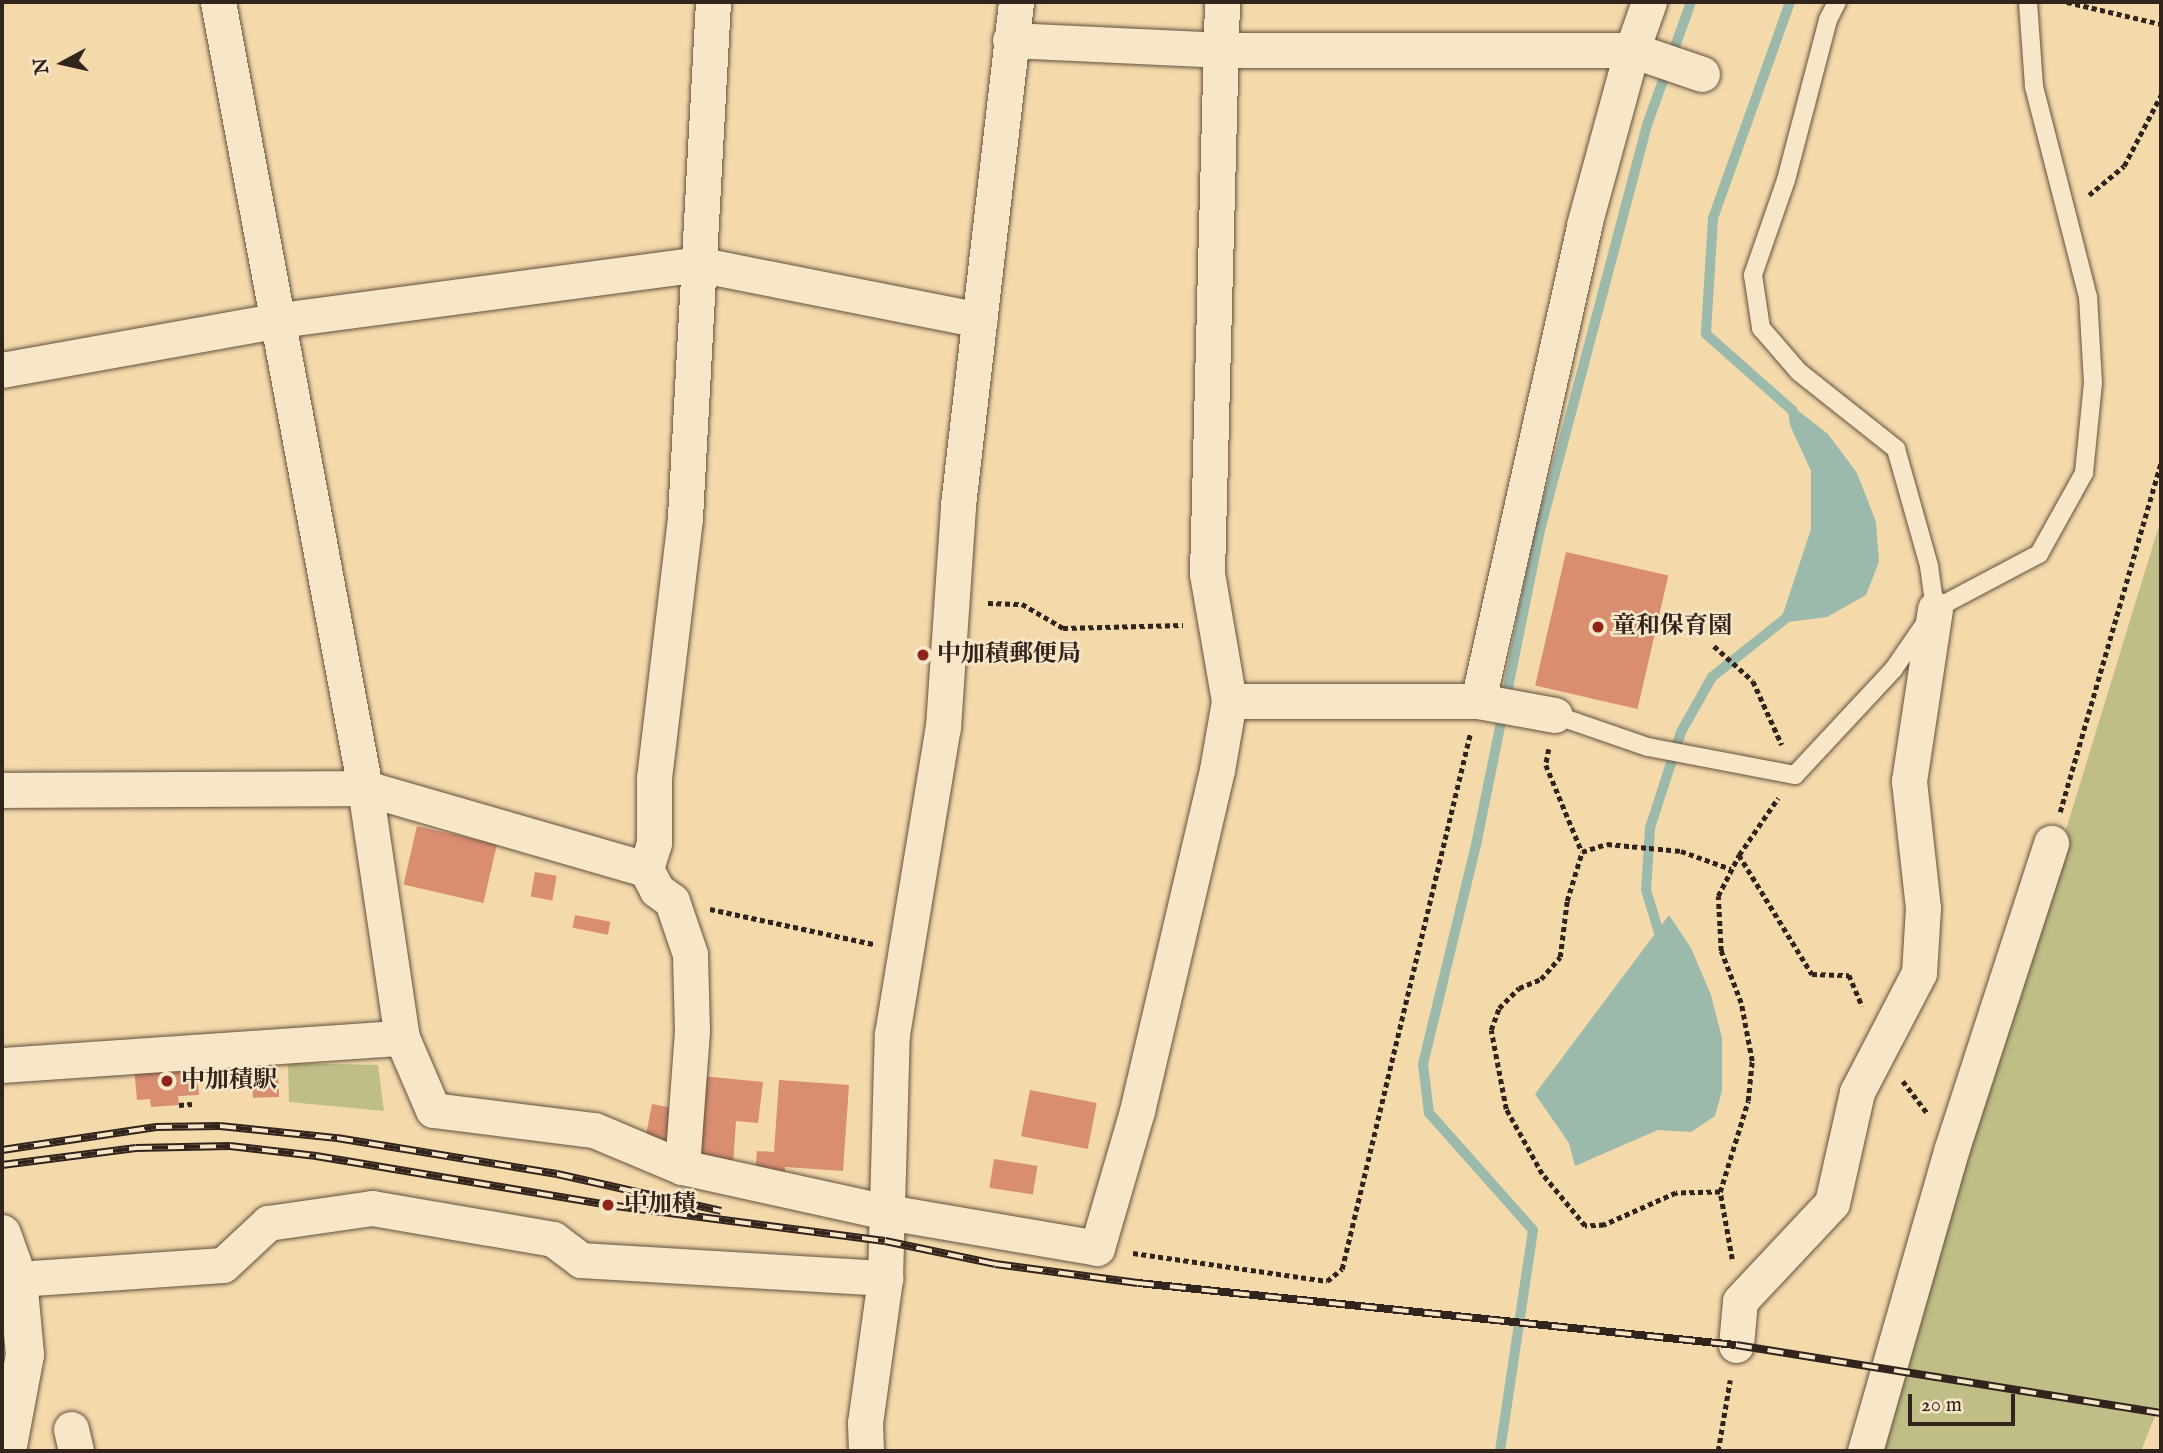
<!DOCTYPE html>
<meta charset="utf-8">
<style>
body{margin:0}
#map{position:relative;width:2163px;height:1453px;overflow:hidden;background:#f4d9aa;font-family:"IM FELL English","Noto Serif JP",serif}
div>[style]{position:absolute}
.green>*{inset:0;background:#bebe86}
.water>*{inset:0;background:#9cbaac}
.stream>*{height:10px;margin:-5px;padding:0 5px;transform-origin:5px;border-radius:5px;background:#9cbaac}
.building>*{inset:0;background:#d98e6f;transform-origin:0 0}
.path>*{height:4.5px;margin-top:-2.25px;transform-origin:0;background:repeating-linear-gradient(90deg,#31241c 0 5px,transparent 0 8.5px)}
.roads{filter:drop-shadow(0 0 2px #625140) drop-shadow(0 0 2px #625140)}
.lane>*{height:18px;margin:-9px;padding:0 9px;transform-origin:9px;border-radius:9px;background:#f8e6c8}
.street>*{height:35px;margin:-17.5px;padding:0 17.5px;transform-origin:17.5px;border-radius:17.5px;background:#f8e6c8}
.secondary>*{height:38px;margin:-19px;padding:0 19px;transform-origin:19px;border-radius:19px;background:#f8e6c8}
.rail>*{height:8px;margin-top:-4px;transform-origin:0;background:repeating-linear-gradient(90deg,#f8e6c8 0 16px,#31241c 0 32px);box-sizing:border-box;border-block:2px solid #31241c}
.dots>*{width:19px;height:19px;translate:-50% -50%;box-sizing:border-box;border:4px solid #f8e6c8;border-radius:50%}
span{translate:-50% -50%;white-space:nowrap;text-align:center;line-height:1.15;-webkit-text-stroke:5px #f8e6c8;paint-order:stroke}
.poi-label{font-size:24px;color:#31241c;font-weight:700}
.left{translate:0 -50%;text-align:left}
.frame{position:absolute;inset:0;border:4px solid #31241c;pointer-events:none}
.north{position:absolute;left:28px;top:28px;width:70px;height:70px;-webkit-text-stroke:5px #f8e6c8;paint-order:stroke;rotate:262deg;font-size:19px;font-weight:700;line-height:28px;text-align:center;color:#31241c}
.north::after{content:'';display:block;margin:auto;width:24px;height:32px;background:#31241c;clip-path:polygon(50% 0,100% 100%,50% 72%,0 100%)}
.scale{position:absolute;left:1908px;top:1394px;width:107px;height:32px;box-sizing:border-box;border:4px solid #31241c;border-top:0;padding-left:9px;font-size:21px;line-height:24px;white-space:nowrap;color:#31241c;-webkit-text-stroke:5px #f8e6c8;paint-order:stroke}
</style>
<div id="map">
<div class="green">
<div style="clip-path:polygon(2161px 519px,2161px 1401px,2141px 1451px,1876px 1451px)"></div>
<div style="clip-path:polygon(288px 1063px,378px 1065px,384px 1111px,289px 1102px)"></div>
</div>
<div class="water">
<div style="clip-path:polygon(1787px 402px,1828px 434px,1857px 473px,1876px 522px,1879px 562px,1866px 595px,1827px 617px,1780px 623px,1811px 529px,1811px 471px,1790px 425px)"></div>
<div style="clip-path:polygon(1669px 915px,1691px 948px,1711px 995px,1722px 1038px,1722px 1091px,1715px 1116px,1691px 1132px,1658px 1130px,1575px 1166px,1569px 1143px,1535px 1094px)"></div>
</div>
<div class="stream">
<div style="left:1790px;top:2px;width:229px;rotate:109.6deg"></div>
<div style="left:1713px;top:218px;width:116px;rotate:93.5deg"></div>
<div style="left:1706px;top:334px;width:116px;rotate:41.5deg"></div>
<div style="left:1662px;top:942px;width:54px;rotate:-107.1deg"></div>
<div style="left:1646px;top:890px;width:62px;rotate:-86.3deg"></div>
<div style="left:1650px;top:828px;width:101px;rotate:-72.1deg"></div>
<div style="left:1681px;top:732px;width:63px;rotate:-60.6deg"></div>
<div style="left:1712px;top:677px;width:100px;rotate:-38.5deg"></div>
<div style="left:1500px;top:1451px;width:223px;rotate:-81.5deg"></div>
<div style="left:1533px;top:1230px;width:157px;rotate:-131.6deg"></div>
<div style="left:1429px;top:1113px;width:49px;rotate:-97deg"></div>
<div style="left:1423px;top:1064px;width:230px;rotate:-76.4deg"></div>
<div style="left:1477px;top:840px;width:312px;rotate:-78.5deg"></div>
<div style="left:1539px;top:534px;width:423px;rotate:-75.2deg"></div>
<div style="left:1647px;top:125px;width:131px;rotate:-70.3deg"></div>
</div>
<div class="building">
<div style="left:1566px;top:552px;width:105px;height:137px;rotate:13deg"></div>
<div style="left:417px;top:826px;width:82px;height:60px;rotate:13deg"></div>
<div style="left:535px;top:872px;width:22px;height:25px;rotate:10deg"></div>
<div style="left:575px;top:915px;width:36px;height:13px;rotate:11deg"></div>
<div style="clip-path:polygon(196px 1062px,199px 1095px,178px 1096px,179px 1105px,151px 1107px,150px 1099px,137px 1100px,134px 1067px)"></div>
<div style="left:278px;top:1068px;width:29px;height:26px;rotate:88deg"></div>
<div style="clip-path:polygon(209px 1075px,220px 1075px,221px 1084px,210px 1086px)"></div>
<div style="clip-path:polygon(702px 1076px,763px 1082px,758px 1123px,736px 1121px,733px 1165px,696px 1159px)"></div>
<div style="clip-path:polygon(779px 1080px,849px 1085px,843px 1171px,785px 1167px,785px 1177px,755px 1175px,757px 1151px,774px 1152px)"></div>
<div style="left:1030px;top:1090px;width:68px;height:47px;rotate:11deg"></div>
<div style="left:652px;top:1104px;width:25px;height:34px;rotate:11deg"></div>
<div style="left:994px;top:1159px;width:44px;height:29px;rotate:9deg"></div>
</div>
<div class="path">
<div style="left:2067px;top:2px;width:97px;rotate:13.2deg"></div>
<div style="left:2089px;top:195px;width:45px;rotate:-39.6deg"></div>
<div style="left:2124px;top:166px;width:80px;rotate:-62.5deg"></div>
<div style="left:988px;top:603px;width:34px;rotate:2deg"></div>
<div style="left:1022px;top:604px;width:48px;rotate:30.3deg"></div>
<div style="left:1063px;top:628px;width:120px;rotate:-1.4deg"></div>
<div style="left:1714px;top:646px;width:52px;rotate:41.9deg"></div>
<div style="left:1753px;top:681px;width:70px;rotate:65.6deg"></div>
<div style="left:1549px;top:749px;width:16px;rotate:101deg"></div>
<div style="left:1546px;top:765px;width:94px;rotate:67.5deg"></div>
<div style="left:2060px;top:812px;width:364px;rotate:-73.9deg"></div>
<div style="left:1739px;top:855px;width:140px;rotate:58.5deg"></div>
<div style="left:1812px;top:974px;width:37px;rotate:2deg"></div>
<div style="left:1849px;top:975px;width:34px;rotate:67deg"></div>
<div style="left:710px;top:909px;width:167px;rotate:12.1deg"></div>
<div style="left:1903px;top:1081px;width:40px;rotate:53deg"></div>
<div style="left:179px;top:1105px;width:13px;rotate:-4deg"></div>
<div style="left:1720px;top:1192px;width:44px;rotate:178.7deg"></div>
<div style="left:1676px;top:1193px;width:79px;rotate:156deg"></div>
<div style="left:1604px;top:1225px;width:19px;rotate:177deg"></div>
<div style="left:1585px;top:1226px;width:67px;rotate:-129.6deg"></div>
<div style="left:1542px;top:1174px;width:74px;rotate:-119deg"></div>
<div style="left:1506px;top:1109px;width:80px;rotate:-100.8deg"></div>
<div style="left:1491px;top:1030px;width:23px;rotate:-70deg"></div>
<div style="left:1499px;top:1008px;width:28px;rotate:-45deg"></div>
<div style="left:1519px;top:988px;width:24px;rotate:-22deg"></div>
<div style="left:1541px;top:979px;width:29px;rotate:-49deg"></div>
<div style="left:1560px;top:957px;width:56px;rotate:-82.9deg"></div>
<div style="left:1567px;top:901px;width:51px;rotate:-73deg"></div>
<div style="left:1582px;top:852px;width:26px;rotate:-18deg"></div>
<div style="left:1607px;top:844px;width:74px;rotate:5.4deg"></div>
<div style="left:1681px;top:851px;width:53px;rotate:19.8deg"></div>
<div style="left:1133px;top:1253px;width:196px;rotate:8.2deg"></div>
<div style="left:1327px;top:1281px;width:19px;rotate:-39deg"></div>
<div style="left:1342px;top:1269px;width:550px;rotate:-76.54deg"></div>
<div style="left:1732px;top:1259px;width:68px;rotate:-100.2deg"></div>
<div style="left:1720px;top:1192px;width:95px;rotate:-72.9deg"></div>
<div style="left:1748px;top:1101px;width:40px;rotate:-84.3deg"></div>
<div style="left:1752px;top:1061px;width:59px;rotate:-100.7deg"></div>
<div style="left:1741px;top:1003px;width:56px;rotate:-111deg"></div>
<div style="left:1721px;top:951px;width:55px;rotate:-93.1deg"></div>
<div style="left:1718px;top:896px;width:46px;rotate:-62.9deg"></div>
<div style="left:1739px;top:855px;width:69px;rotate:-55.6deg"></div>
<div style="left:1718px;top:1451px;width:72px;rotate:-80.4deg"></div>
</div>
<div class="roads">
<div class="lane">
<div style="left:1837px;top:2px;width:20px;rotate:117deg"></div>
<div style="left:1828px;top:20px;width:165px;rotate:104.7deg"></div>
<div style="left:1786px;top:180px;width:101px;rotate:109.2deg"></div>
<div style="left:1753px;top:275px;width:54px;rotate:81.4deg"></div>
<div style="left:1761px;top:328px;width:58px;rotate:49.2deg"></div>
<div style="left:1799px;top:372px;width:124px;rotate:38.4deg"></div>
<div style="left:1896px;top:449px;width:122px;rotate:74.2deg"></div>
<div style="left:1929px;top:566px;width:43px;rotate:82.1deg"></div>
<div style="left:1555px;top:715px;width:98px;rotate:19deg"></div>
<div style="left:1648px;top:747px;width:150px;rotate:10.8deg"></div>
<div style="left:1795px;top:775px;width:144px;rotate:-47deg"></div>
<div style="left:1893px;top:670px;width:74px;rotate:-55.5deg"></div>
<div style="left:1935px;top:609px;width:118px;rotate:-27.9deg"></div>
<div style="left:2039px;top:554px;width:93px;rotate:-60.9deg"></div>
<div style="left:2084px;top:473px;width:90px;rotate:-84.3deg"></div>
<div style="left:2093px;top:383px;width:86px;rotate:-93.3deg"></div>
<div style="left:2088px;top:297px;width:218px;rotate:-104.4deg"></div>
<div style="left:2034px;top:86px;width:84px;rotate:-94.1deg"></div>
</div>
<div class="street">
<div style="left:218px;top:2px;width:800px;rotate:79.41deg"></div>
<div style="left:365px;top:788px;width:253px;rotate:81.6deg"></div>
<div style="left:402px;top:1038px;width:78px;rotate:66.7deg"></div>
<div style="left:433px;top:1110px;width:162px;rotate:7.1deg"></div>
<div style="left:594px;top:1130px;width:95px;rotate:22.8deg"></div>
<div style="left:682px;top:1167px;width:210px;rotate:12.4deg"></div>
<div style="left:887px;top:1212px;width:213px;rotate:9.7deg"></div>
<div style="left:1097px;top:1248px;width:143px;rotate:-73.7deg"></div>
<div style="left:1137px;top:1111px;width:350px;rotate:-76.8deg"></div>
<div style="left:1217px;top:770px;width:70px;rotate:-80.1deg"></div>
<div style="left:1229px;top:701px;width:130px;rotate:-99.8deg"></div>
<div style="left:1207px;top:573px;width:571px;rotate:-88.5deg"></div>
<div style="left:1010px;top:40px;width:209px;rotate:2.7deg"></div>
<div style="left:1219px;top:50px;width:413px"></div>
<div style="left:1632px;top:50px;width:74px;rotate:18.9deg"></div>
<div style="left:2px;top:370px;width:282px;rotate:-10.2deg"></div>
<div style="left:280px;top:320px;width:421px;rotate:-7.6deg"></div>
<div style="left:697px;top:264px;width:288px;rotate:11.2deg"></div>
<div style="left:1229px;top:701px;width:249px"></div>
<div style="left:1478px;top:701px;width:78px;rotate:10.3deg"></div>
<div style="left:1478px;top:701px;width:488px;rotate:-77.4deg"></div>
<div style="left:1584px;top:225px;width:181px;rotate:-74.7deg"></div>
<div style="left:1632px;top:50px;width:51px;rotate:-70.5deg"></div>
<div style="left:2px;top:790px;width:363px;rotate:-0.3deg"></div>
<div style="left:365px;top:788px;width:292px;rotate:16.1deg"></div>
<div style="left:2px;top:1065px;width:401px;rotate:-3.9deg"></div>
<div style="left:682px;top:1167px;width:136px;rotate:-85.8deg"></div>
<div style="left:692px;top:1031px;width:77px;rotate:-91.5deg"></div>
<div style="left:690px;top:954px;width:56px;rotate:-108.8deg"></div>
<div style="left:672px;top:901px;width:19px;rotate:-144deg"></div>
<div style="left:657px;top:890px;width:24px;rotate:-118deg"></div>
<div style="left:646px;top:869px;width:27px;rotate:-73deg"></div>
<div style="left:654px;top:843px;width:65px;rotate:-90deg"></div>
<div style="left:654px;top:778px;width:263px;rotate:-83.2deg"></div>
<div style="left:685px;top:517px;width:516px;rotate:-86.89deg"></div>
<div style="left:18px;top:1279px;width:205px;rotate:-3.9deg"></div>
<div style="left:223px;top:1265px;width:62px;rotate:-43deg"></div>
<div style="left:268px;top:1223px;width:105px;rotate:-8.2deg"></div>
<div style="left:372px;top:1208px;width:184px;rotate:9.7deg"></div>
<div style="left:553px;top:1239px;width:35px;rotate:37deg"></div>
<div style="left:581px;top:1260px;width:305px;rotate:3.4deg"></div>
<div style="left:1736px;top:1345px;width:44px;rotate:-84.8deg"></div>
<div style="left:1740px;top:1301px;width:134px;rotate:-46.8deg"></div>
<div style="left:1832px;top:1203px;width:114px;rotate:-77.3deg"></div>
<div style="left:1857px;top:1092px;width:134px;rotate:-62.5deg"></div>
<div style="left:1919px;top:973px;width:65px;rotate:-86.5deg"></div>
<div style="left:1923px;top:908px;width:128px;rotate:-96.3deg"></div>
<div style="left:1909px;top:781px;width:174px;rotate:-81.4deg"></div>
<div style="left:71px;top:1429px;width:23px;rotate:77deg"></div>
<div style="left:866px;top:1451px;width:28px;rotate:-92deg"></div>
<div style="left:865px;top:1423px;width:146px;rotate:-82.1deg"></div>
<div style="left:885px;top:1278px;width:244px;rotate:-88.4deg"></div>
<div style="left:892px;top:1034px;width:311px;rotate:-80.6deg"></div>
<div style="left:943px;top:727px;width:223px;rotate:-86.1deg"></div>
<div style="left:958px;top:505px;width:506px;rotate:-83.42deg"></div>
<div style="left:1865px;top:1451px;width:315px;rotate:-74deg"></div>
<div style="left:1952px;top:1148px;width:321px;rotate:-72deg"></div>
</div>
<div class="secondary">
<div style="left:2px;top:1234px;width:48px;rotate:70.4deg"></div>
<div style="left:18px;top:1279px;width:76px;rotate:84.7deg"></div>
<div style="left:25px;top:1355px;width:98px;rotate:100.6deg"></div>
</div>
</div>
<div class="rail">
<div style="left:2px;top:1150px;width:156px;rotate:-8.5deg"></div>
<div style="left:156px;top:1127px;width:64px;rotate:-0.9deg"></div>
<div style="left:220px;top:1126px;width:118px;rotate:5.9deg"></div>
<div style="left:337px;top:1138px;width:223px;rotate:9.3deg"></div>
<div style="left:557px;top:1174px;width:168px;rotate:12.7deg"></div>
<div style="left:2px;top:1165px;width:135px;rotate:-7.2deg"></div>
<div style="left:136px;top:1148px;width:94px;rotate:-1.2deg"></div>
<div style="left:230px;top:1146px;width:87px;rotate:6.6deg"></div>
<div style="left:316px;top:1156px;width:296px;rotate:9.5deg"></div>
<div style="left:608px;top:1205px;width:279px;rotate:7.4deg"></div>
<div style="left:885px;top:1241px;width:112px;rotate:11.8deg"></div>
<div style="left:995px;top:1264px;width:144px;rotate:7.6deg"></div>
<div style="left:1138px;top:1283px;width:601px;rotate:5.92deg"></div>
<div style="left:1736px;top:1345px;width:430px;rotate:9.1deg"></div>
</div>
<div class="dots">
<div style="left:1598px;top:627px;background:#8f2418"></div>
<div style="left:923px;top:655px;background:#8f2418"></div>
<div style="left:167px;top:1081px;background:#8f2418"></div>
<div style="left:608px;top:1205px;background:#8f2418"></div>
</div>
<div class="poi-label">
<span class="left" style="left:1612px;top:627px">童和保育園</span>
<span class="left" style="left:937px;top:655px">中加積郵便局</span>
<span class="left" style="left:181px;top:1081px">中加積駅</span>
<span class="left" style="left:624px;top:1205px">中加積</span>
</div>
<div class="frame"></div>
<div class="north">N</div>
<div class="scale">20 m</div>
</div>
